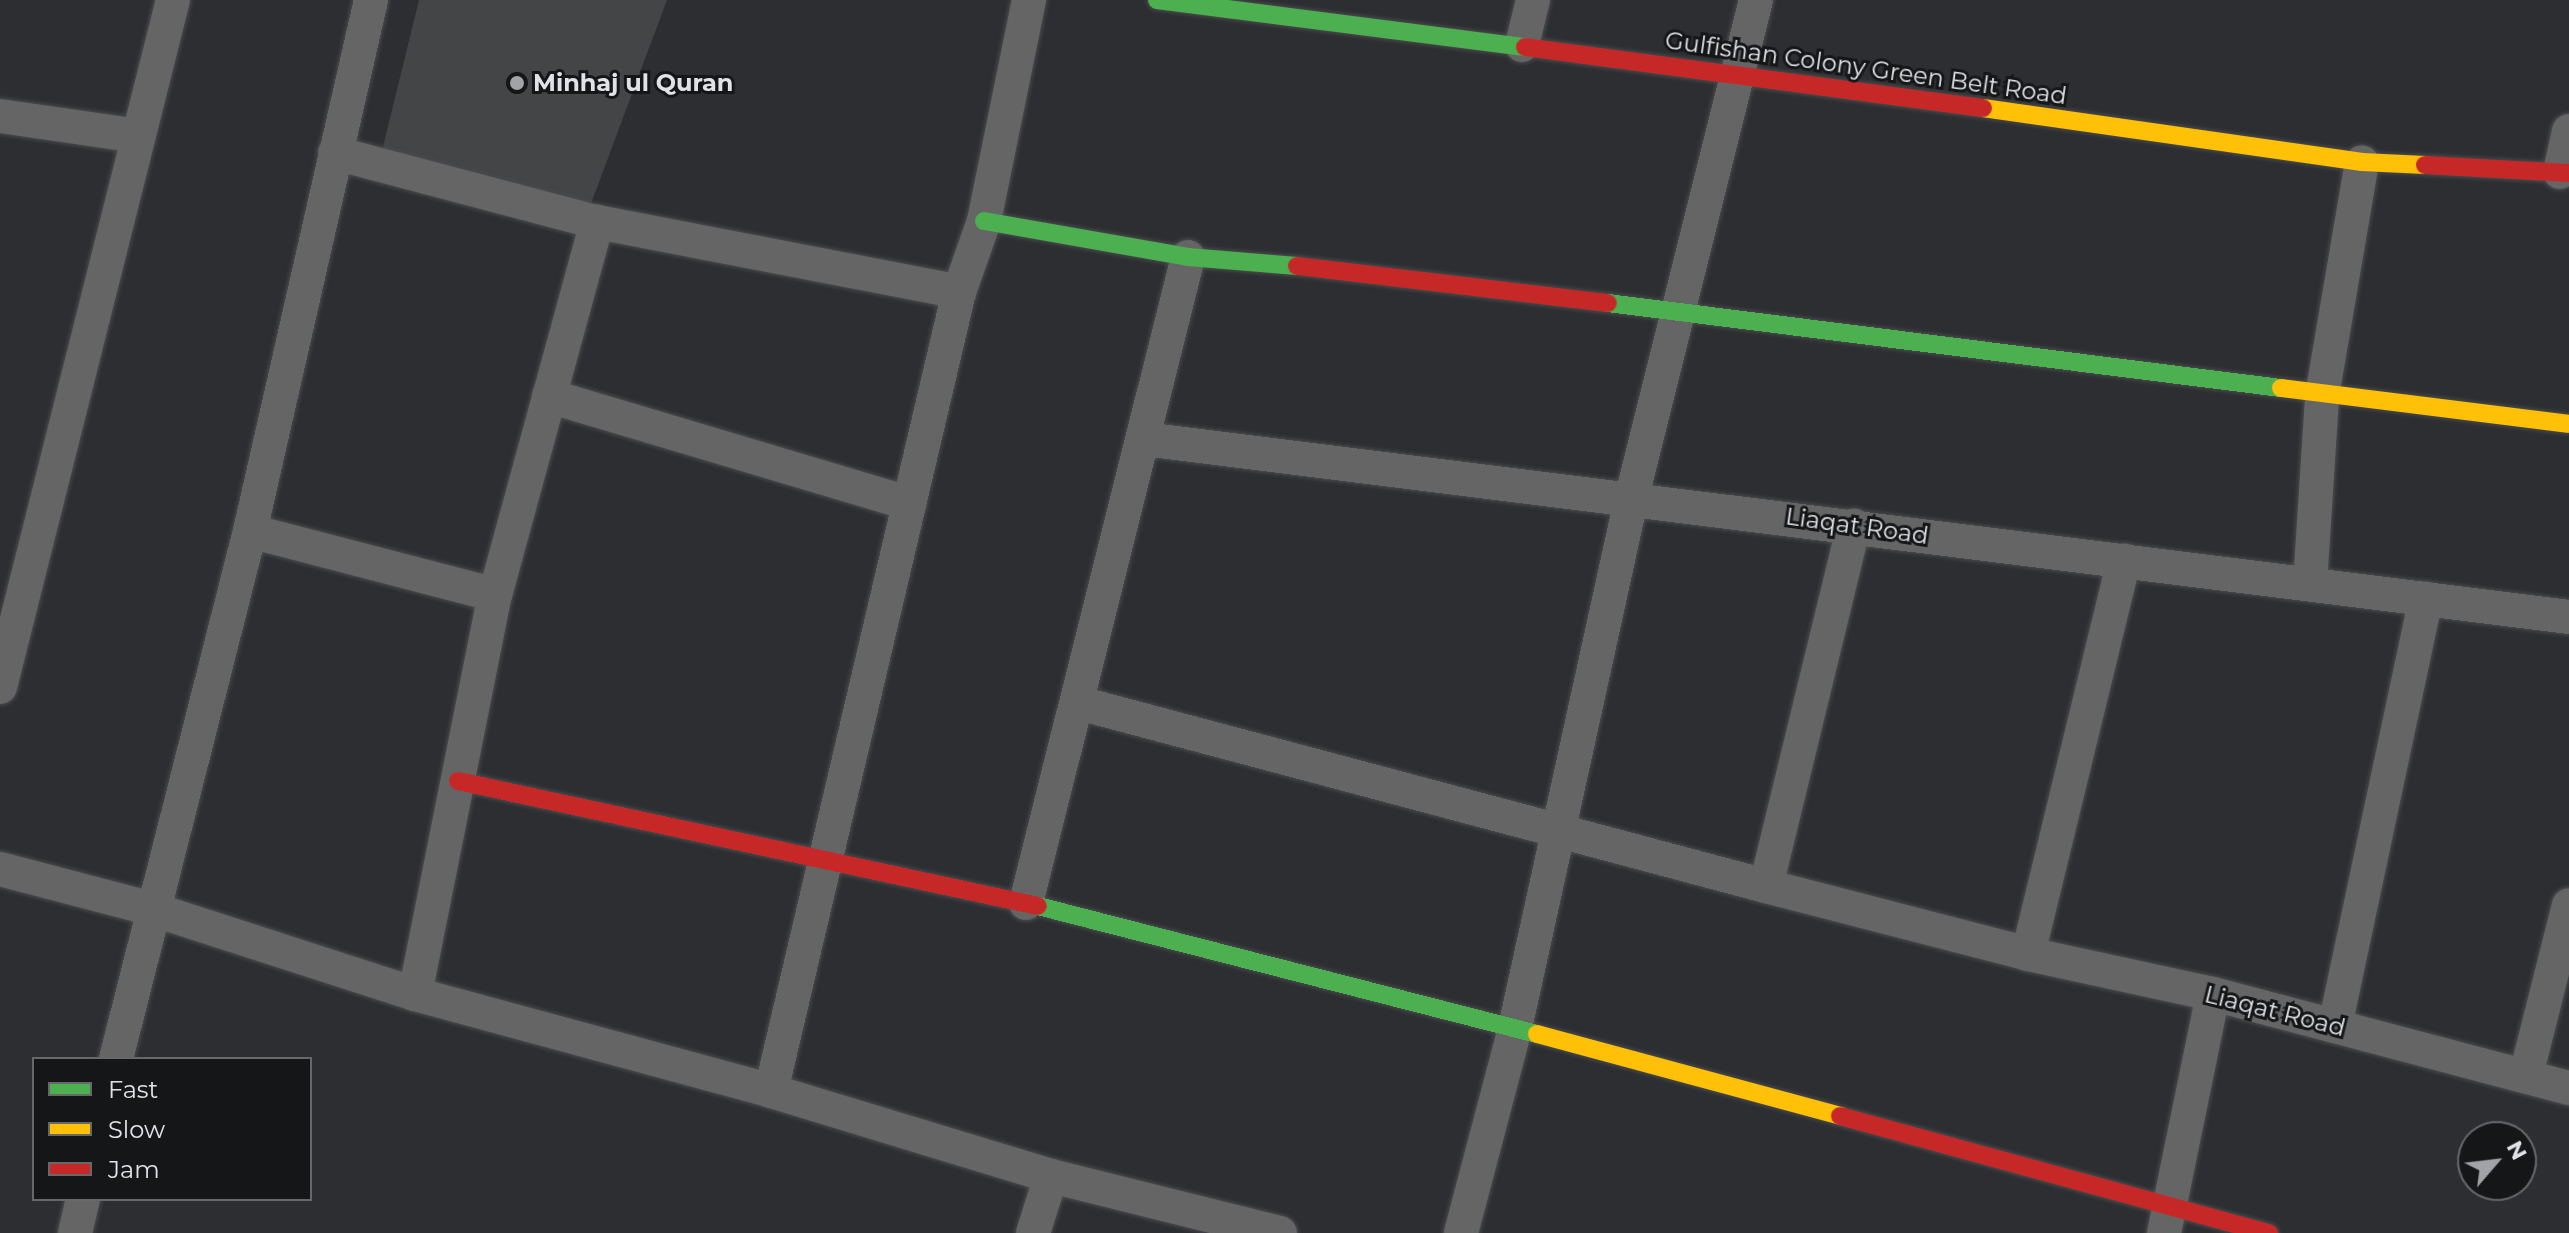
<!DOCTYPE html>
<style>
body{margin:0}
#map{position:relative;width:2569px;height:1233px;overflow:hidden;background:#2c2e31;font-family:Montserrat,sans-serif}
div>[style]{position:absolute}
.building>*{inset:0;background:#434547}
.roads{filter:drop-shadow(0 0 2px #4a4b4d) drop-shadow(0 0 2px #4a4b4d)}
.street>*{height:34px;margin:-17px;padding:0 17px;transform-origin:17px;border-radius:17px;background:#666566}
.fast>*{height:18px;margin:-9px;padding:0 9px;transform-origin:9px;border-radius:9px;background:#4caf50}
.slow>*{height:18px;margin:-9px;padding:0 9px;transform-origin:9px;border-radius:9px;background:#ffc107}
.jam>*{height:18px;margin:-9px;padding:0 9px;transform-origin:9px;border-radius:9px;background:#c62828}
.dots>*{width:22px;height:22px;translate:-50% -50%;box-sizing:border-box;border:4px solid #141618;border-radius:50%}
span{translate:-50% -50%;white-space:nowrap;text-align:center;line-height:1.15;-webkit-text-stroke:6px #141618;paint-order:stroke}
.street-label{font-size:24px;color:#e0e2e5}
.poi-label{font-size:24px;color:#e0e2e5;font-weight:700}
.left{translate:0 -50%;text-align:left}
.legend{position:absolute;left:32px;top:1057px;width:280px;height:144px;box-sizing:border-box;background:#141618;border:2px solid #66686a;margin:0;padding:10px 14px;list-style:none;font-size:24px;color:#e0e2e5}
.legend li{display:flex;align-items:center;gap:16px;height:40px}
.legend b{width:40px;border:2px solid #66686a}
.north{position:absolute;left:2457px;top:1121px;width:80px;height:80px;box-sizing:border-box;background:#141618;border:2px solid #66686a;border-radius:50%;rotate:62deg;font-size:22px;font-weight:700;line-height:32px;text-align:center;color:#e0e2e5}
.north::after{content:'';display:block;margin:auto;width:28px;height:36px;background:#a1a3a6;clip-path:polygon(50% 0,100% 100%,50% 72%,0 100%)}
</style>
<div id="map">
<div class="building">
<div style="clip-path:polygon(419px 0,667px 0,589px 209px,378px 167px)"></div>
</div>
<div class="roads">
<div class="street">
<div style="left:1522px;top:45px;width:46px;rotate:-76.3deg"></div>
<div style="left:0;top:116px;width:139px;rotate:8.2deg"></div>
<div style="left:335px;top:153px;width:271px;rotate:14.8deg"></div>
<div style="left:597px;top:222px;width:369px;rotate:10.9deg"></div>
<div style="left:2560px;top:172px;width:42px;rotate:-77.6deg"></div>
<div style="left:549px;top:396px;width:376px;rotate:16.6deg"></div>
<div style="left:1144px;top:439px;width:1436px;rotate:7.12deg"></div>
<div style="left:250px;top:531px;width:253px;rotate:14.6deg"></div>
<div style="left:2310px;top:584px;width:188px;rotate:-86.3deg"></div>
<div style="left:2322px;top:396px;width:237px;rotate:-80.3deg"></div>
<div style="left:0;top:687px;width:708px;rotate:-75.87deg"></div>
<div style="left:1079px;top:703px;width:711px;rotate:14.92deg"></div>
<div style="left:1766px;top:886px;width:271px;rotate:14.5deg"></div>
<div style="left:2028px;top:954px;width:189px;rotate:12.2deg"></div>
<div style="left:2213px;top:994px;width:368px;rotate:14.8deg"></div>
<div style="left:0;top:869px;width:157px;rotate:14.7deg"></div>
<div style="left:152px;top:909px;width:276px;rotate:17.9deg"></div>
<div style="left:415px;top:994px;width:369px;rotate:15.2deg"></div>
<div style="left:771px;top:1091px;width:293px;rotate:16.9deg"></div>
<div style="left:1051px;top:1176px;width:236px;rotate:14deg"></div>
<div style="left:1766px;top:886px;width:371px;rotate:-76.3deg"></div>
<div style="left:1026px;top:903px;width:666px;rotate:-75.92deg"></div>
<div style="left:2028px;top:954px;width:405px;rotate:-76.3deg"></div>
<div style="left:415px;top:994px;width:407px;rotate:-78.7deg"></div>
<div style="left:495px;top:595px;width:387px;rotate:-74.7deg"></div>
<div style="left:2335px;top:1026px;width:437px;rotate:-78deg"></div>
<div style="left:116px;top:1059px;width:545px;rotate:-75.76deg"></div>
<div style="left:250px;top:531px;width:545px;rotate:-77.16deg"></div>
<div style="left:2526px;top:1075px;width:175px;rotate:-75.8deg"></div>
<div style="left:771px;top:1091px;width:821px;rotate:-76.76deg"></div>
<div style="left:959px;top:292px;width:75px;rotate:-70.6deg"></div>
<div style="left:984px;top:221px;width:226px;rotate:-78.5deg"></div>
<div style="left:75px;top:1233px;width:35px;rotate:-77deg"></div>
<div style="left:1033px;top:1233px;width:60px;rotate:-72.5deg"></div>
<div style="left:1461px;top:1233px;width:212px;rotate:-75.2deg"></div>
<div style="left:1515px;top:1028px;width:545px;rotate:-77.6deg"></div>
<div style="left:1632px;top:496px;width:511px;rotate:-75.96deg"></div>
<div style="left:2164px;top:1233px;width:244px;rotate:-78.4deg"></div>
</div>
<div class="fast">
<div style="left:1157px;top:0;width:371px;rotate:7.3deg"></div>
<div style="left:984px;top:221px;width:207px;rotate:10deg"></div>
<div style="left:1188px;top:257px;width:109px;rotate:4.7deg"></div>
<div style="left:1608px;top:303px;width:678px;rotate:7.2deg"></div>
<div style="left:1038px;top:906px;width:515px;rotate:14.39deg"></div>
</div>
<div class="slow">
<div style="left:1983px;top:108px;width:383px;rotate:8.1deg"></div>
<div style="left:2362px;top:162px;width:63px;rotate:2.7deg"></div>
<div style="left:2281px;top:388px;width:290px;rotate:7.1deg"></div>
<div style="left:1537px;top:1034px;width:314px;rotate:15.1deg"></div>
</div>
<div class="jam">
<div style="left:1525px;top:47px;width:462px;rotate:7.6deg"></div>
<div style="left:2425px;top:165px;width:144px;rotate:3.2deg"></div>
<div style="left:1297px;top:266px;width:313px;rotate:6.8deg"></div>
<div style="left:458px;top:781px;width:593px;rotate:12.16deg"></div>
<div style="left:1840px;top:1116px;width:445px;rotate:15.3deg"></div>
</div>
</div>
<div class="dots">
<div style="left:517px;top:83px;background:#a1a3a6"></div>
</div>
<div class="street-label">
<span style="left:1866px;top:68px;rotate:8deg">Gulfishan Colony Green Belt Road</span>
<span style="left:1857px;top:526px;rotate:8deg">Liaqat Road</span>
<span style="left:2275px;top:1011px;rotate:14deg">Liaqat Road</span>
</div>
<div class="poi-label">
<span class="left" style="left:533px;top:83px">Minhaj ul Quran</span>
</div>
<ul class="legend">
<li><b style="height:10px;background:#4caf50"></b>Fast</li>
<li><b style="height:10px;background:#ffc107"></b>Slow</li>
<li><b style="height:10px;background:#c62828"></b>Jam</li>
</ul>
<div class="north">N</div>
</div>
